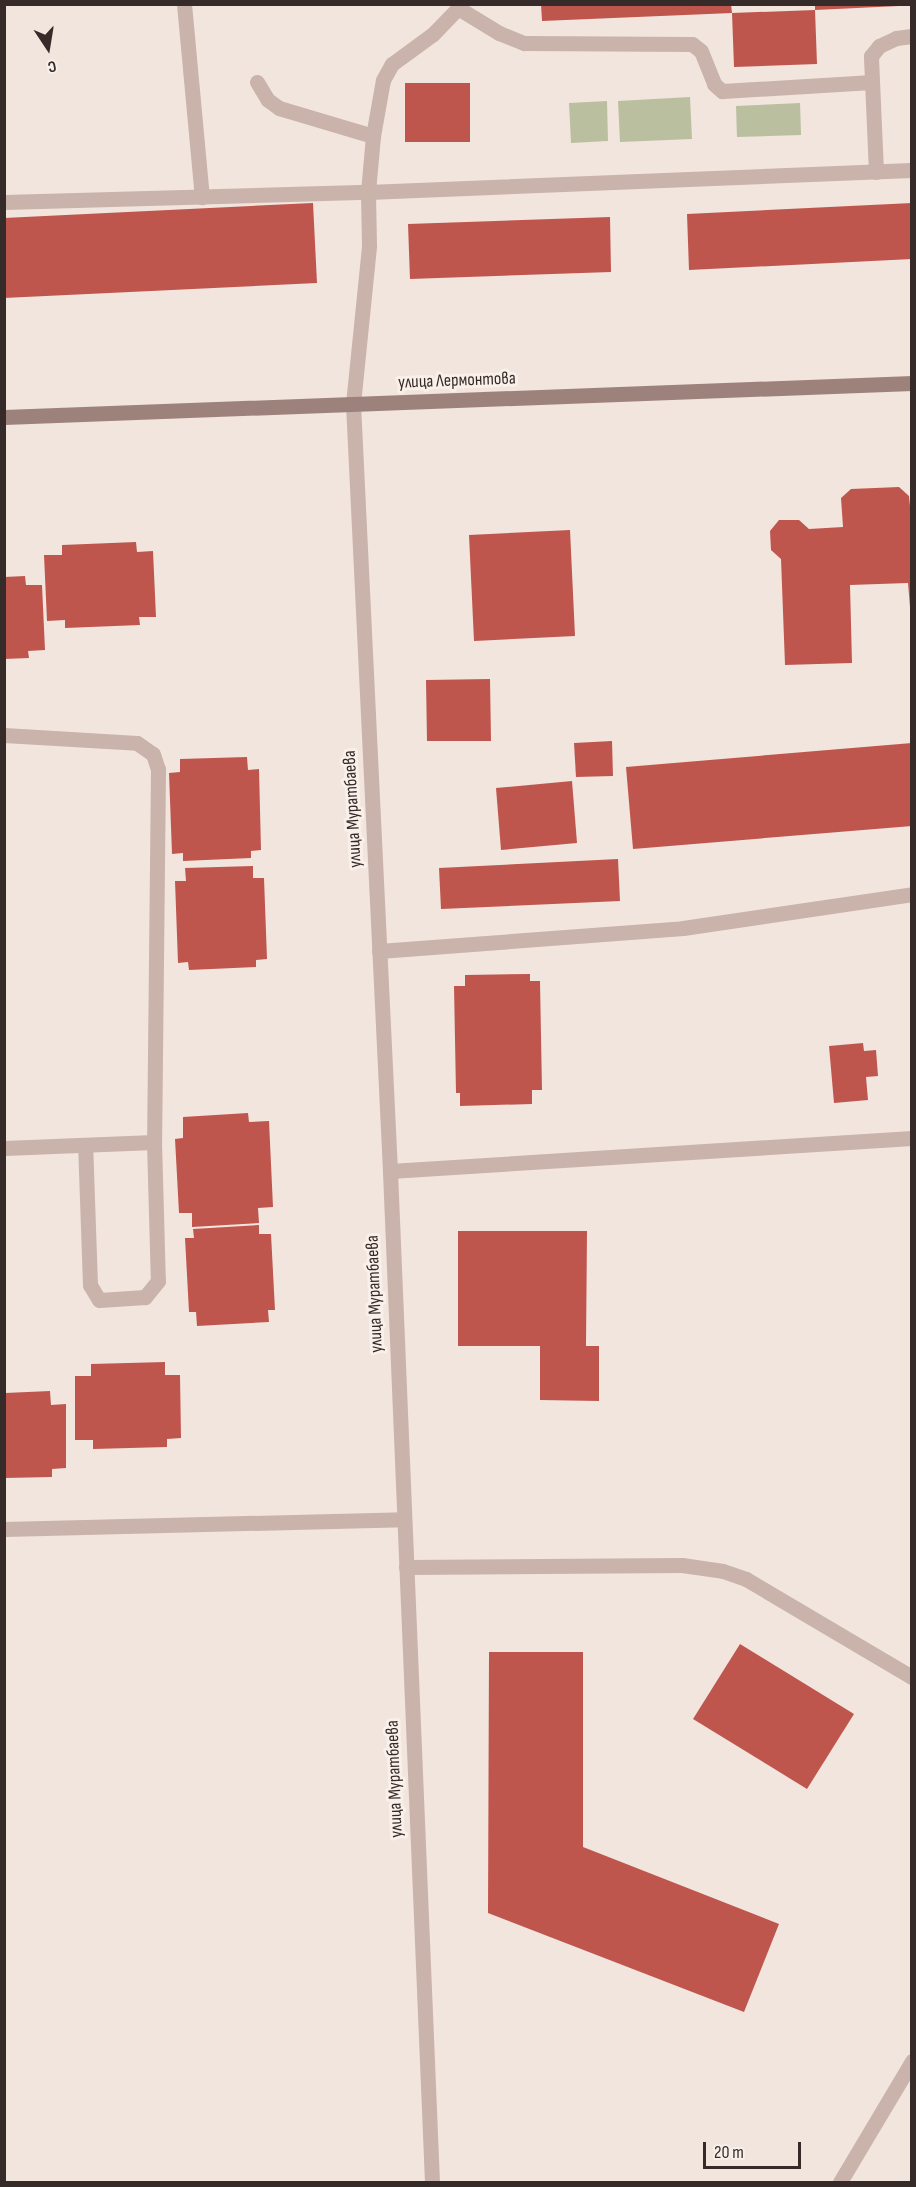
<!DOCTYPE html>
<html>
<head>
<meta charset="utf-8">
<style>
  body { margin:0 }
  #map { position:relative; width:916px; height:2187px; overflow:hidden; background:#f1e5de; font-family:"Sofia Sans Condensed",sans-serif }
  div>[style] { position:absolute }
  .green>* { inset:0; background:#bac09f }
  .building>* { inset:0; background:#bf564e }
  .minor>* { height:15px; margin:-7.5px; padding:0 7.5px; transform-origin:7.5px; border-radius:7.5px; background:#c9b3aa }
  .secondary>* { height:15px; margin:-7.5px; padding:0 7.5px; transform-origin:7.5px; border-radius:7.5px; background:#9d827c }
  span { translate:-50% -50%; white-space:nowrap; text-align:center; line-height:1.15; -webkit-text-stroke:6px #f9f0ea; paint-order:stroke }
  .street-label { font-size:18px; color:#372b29 }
  .frame { position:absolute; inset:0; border:6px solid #372b29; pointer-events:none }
  .north { position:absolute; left:18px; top:18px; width:60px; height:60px; -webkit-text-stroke:4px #f9f0ea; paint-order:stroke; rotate:168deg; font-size:16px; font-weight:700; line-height:24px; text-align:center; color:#372b29 }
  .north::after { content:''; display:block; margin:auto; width:21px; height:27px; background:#372b29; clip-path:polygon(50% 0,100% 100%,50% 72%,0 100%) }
  .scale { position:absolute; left:703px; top:2142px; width:98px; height:27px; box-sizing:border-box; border:3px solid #372b29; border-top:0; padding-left:8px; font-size:18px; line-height:21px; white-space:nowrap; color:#372b29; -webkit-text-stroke:4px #f9f0ea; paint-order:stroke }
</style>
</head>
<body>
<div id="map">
  <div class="green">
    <i style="clip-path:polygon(690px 97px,692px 139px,620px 142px,618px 101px)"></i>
    <i style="clip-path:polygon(607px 101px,608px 141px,571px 143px,569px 103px)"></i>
    <i style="clip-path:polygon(800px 103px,801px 135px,737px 137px,736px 106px)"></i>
  </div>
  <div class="building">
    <i style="clip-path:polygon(541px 4px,731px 4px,732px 13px,815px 10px,817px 64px,734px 67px,732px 13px,542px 21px)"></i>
    <i style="clip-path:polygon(815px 4px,899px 4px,899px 6px,815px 10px)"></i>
    <i style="clip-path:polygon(405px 83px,470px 83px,470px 142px,405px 142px)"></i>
    <i style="clip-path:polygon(313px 203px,317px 283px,4px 298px,4px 218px)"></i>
    <i style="clip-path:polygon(912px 203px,912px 259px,689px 270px,687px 214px)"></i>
    <i style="clip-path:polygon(610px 217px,611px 272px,410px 279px,408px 224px)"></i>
    <i style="clip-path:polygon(899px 487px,909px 496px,912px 525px,912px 631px,908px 583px,850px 585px,852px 663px,785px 665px,781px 559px,771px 550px,770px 531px,779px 520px,799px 520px,809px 529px,843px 527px,841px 498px,851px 489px)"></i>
    <i style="clip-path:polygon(570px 530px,575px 636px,474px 641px,469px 535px)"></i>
    <i style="clip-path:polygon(136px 542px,137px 552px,153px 551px,156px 617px,139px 617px,140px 625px,65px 628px,65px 620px,47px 621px,44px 555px,62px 555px,62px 545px)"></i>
    <i style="clip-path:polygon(25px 576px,26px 585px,42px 585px,45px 650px,28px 651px,29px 658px,4px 659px,4px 577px)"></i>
    <i style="clip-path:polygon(490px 679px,491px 741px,427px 741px,426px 680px)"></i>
    <i style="clip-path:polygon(612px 741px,613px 776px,576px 777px,574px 743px)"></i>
    <i style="clip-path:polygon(912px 743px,912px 826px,633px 849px,626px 767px)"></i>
    <i style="clip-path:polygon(247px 757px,248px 770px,259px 769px,261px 850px,251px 851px,251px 858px,183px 861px,183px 853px,172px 854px,169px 773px,180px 772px,180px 759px)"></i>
    <i style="clip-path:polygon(572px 781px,577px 843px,501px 850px,496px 788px)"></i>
    <i style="clip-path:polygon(618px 859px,620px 901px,441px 909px,439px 868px)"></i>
    <i style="clip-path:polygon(253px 866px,253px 878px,264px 878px,267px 959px,256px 960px,256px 967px,189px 970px,188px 962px,178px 963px,175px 881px,186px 881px,185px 868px)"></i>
    <i style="clip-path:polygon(530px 974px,530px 981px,540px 981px,542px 1090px,532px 1090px,532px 1104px,460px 1106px,460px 1093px,456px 1093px,454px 986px,465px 986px,465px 975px)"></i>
    <i style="clip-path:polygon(863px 1043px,864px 1051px,876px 1050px,878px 1076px,866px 1077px,868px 1100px,834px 1103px,829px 1046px)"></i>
    <i style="clip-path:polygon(248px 1113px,249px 1122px,269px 1121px,273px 1207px,258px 1208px,259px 1223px,192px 1227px,192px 1213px,179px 1213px,175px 1139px,183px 1138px,183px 1117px)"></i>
    <i style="clip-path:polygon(259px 1225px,259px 1234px,271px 1234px,275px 1310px,268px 1310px,269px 1322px,197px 1326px,196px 1312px,189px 1312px,185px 1238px,194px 1238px,193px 1229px)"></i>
    <i style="clip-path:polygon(458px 1231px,587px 1231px,586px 1346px,599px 1346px,599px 1401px,540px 1400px,540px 1346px,458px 1346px)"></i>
    <i style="clip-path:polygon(165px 1362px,165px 1375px,180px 1375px,181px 1438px,167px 1439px,167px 1447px,93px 1449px,93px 1440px,75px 1440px,75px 1376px,91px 1376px,91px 1364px)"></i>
    <i style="clip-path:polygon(50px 1391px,51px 1405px,66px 1404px,66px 1468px,52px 1469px,52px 1477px,5px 1478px,5px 1393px)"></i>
    <i style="clip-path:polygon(740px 1644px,854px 1714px,807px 1789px,693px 1719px)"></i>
    <i style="clip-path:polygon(489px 1652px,583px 1652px,583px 1847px,779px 1924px,744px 2012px,488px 1913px)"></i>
  </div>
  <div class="minor">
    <i style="left:184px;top:4px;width:194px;rotate:84.7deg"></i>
    <i style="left:458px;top:8px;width:48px;rotate:31.4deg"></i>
    <i style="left:499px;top:33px;width:27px;rotate:22deg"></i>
    <i style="left:524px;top:43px;width:168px;rotate:0.3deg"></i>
    <i style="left:692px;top:44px;width:11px;rotate:38deg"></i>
    <i style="left:701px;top:51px;width:35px;rotate:68deg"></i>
    <i style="left:714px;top:84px;width:11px;rotate:41deg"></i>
    <i style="left:722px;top:91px;width:150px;rotate:-3.4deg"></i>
    <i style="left:257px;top:82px;width:21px;rotate:59deg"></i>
    <i style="left:268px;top:100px;width:14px;rotate:36deg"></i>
    <i style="left:279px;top:108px;width:98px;rotate:16.6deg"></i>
    <i style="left:876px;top:172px;width:116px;rotate:-92.5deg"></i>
    <i style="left:871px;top:56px;width:13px;rotate:-51deg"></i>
    <i style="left:879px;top:46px;width:19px;rotate:-25deg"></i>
    <i style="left:896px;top:38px;width:16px;rotate:-7deg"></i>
    <i style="left:4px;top:202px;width:364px;rotate:-1.6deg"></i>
    <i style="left:368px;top:192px;width:56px;rotate:-84.9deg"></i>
    <i style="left:373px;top:136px;width:57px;rotate:-79.9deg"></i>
    <i style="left:383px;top:80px;width:18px;rotate:-61deg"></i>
    <i style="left:392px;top:64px;width:51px;rotate:-36.2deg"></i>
    <i style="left:433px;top:34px;width:36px;rotate:-46deg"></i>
    <i style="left:458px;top:8px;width:4px;rotate:-90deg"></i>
    <i style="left:4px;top:735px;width:133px;rotate:3.4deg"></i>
    <i style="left:137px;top:743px;width:19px;rotate:35deg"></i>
    <i style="left:153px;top:754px;width:16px;rotate:72deg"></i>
    <i style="left:158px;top:769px;width:373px;rotate:90.6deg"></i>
    <i style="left:154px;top:1142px;width:139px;rotate:88.4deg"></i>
    <i style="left:158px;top:1281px;width:21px;rotate:129deg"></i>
    <i style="left:145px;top:1297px;width:46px;rotate:176.3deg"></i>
    <i style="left:99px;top:1300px;width:17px;rotate:-121deg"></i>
    <i style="left:90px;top:1285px;width:140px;rotate:-92deg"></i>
    <i style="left:379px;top:951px;width:305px;rotate:-4.3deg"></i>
    <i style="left:683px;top:928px;width:232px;rotate:-8.4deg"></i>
    <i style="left:4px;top:1148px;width:150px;rotate:-2.3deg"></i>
    <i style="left:390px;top:1171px;width:523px;rotate:-3.62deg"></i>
    <i style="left:4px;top:1529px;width:400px;rotate:-1.4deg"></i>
    <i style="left:406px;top:1567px;width:276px;rotate:-0.4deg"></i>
    <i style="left:682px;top:1565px;width:41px;rotate:8.3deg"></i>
    <i style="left:723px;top:1571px;width:24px;rotate:19deg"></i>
    <i style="left:746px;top:1579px;width:193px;rotate:30.6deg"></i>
    <i style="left:432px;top:2182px;width:1012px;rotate:-92.38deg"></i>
    <i style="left:390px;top:1171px;width:768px;rotate:-92.76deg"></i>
    <i style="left:353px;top:404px;width:159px;rotate:-84.2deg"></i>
    <i style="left:369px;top:246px;width:54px;rotate:-91.1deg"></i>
    <i style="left:368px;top:192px;width:544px;rotate:-2.32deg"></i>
    <i style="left:840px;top:2182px;width:141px;rotate:-59.2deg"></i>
  </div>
  <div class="secondary">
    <i style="left:4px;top:417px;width:909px;rotate:-2.14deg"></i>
  </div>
  <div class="street-label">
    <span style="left:457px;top:381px;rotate:-2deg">улица Лермонтова</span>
    <span style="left:353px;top:809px;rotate:-93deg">улица Муратбаева</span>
    <span style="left:375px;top:1294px;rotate:-92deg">улица Муратбаева</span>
    <span style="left:395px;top:1779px;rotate:-92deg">улица Муратбаева</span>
  </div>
  <div class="frame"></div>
  <div class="north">С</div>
  <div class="scale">20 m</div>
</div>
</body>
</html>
